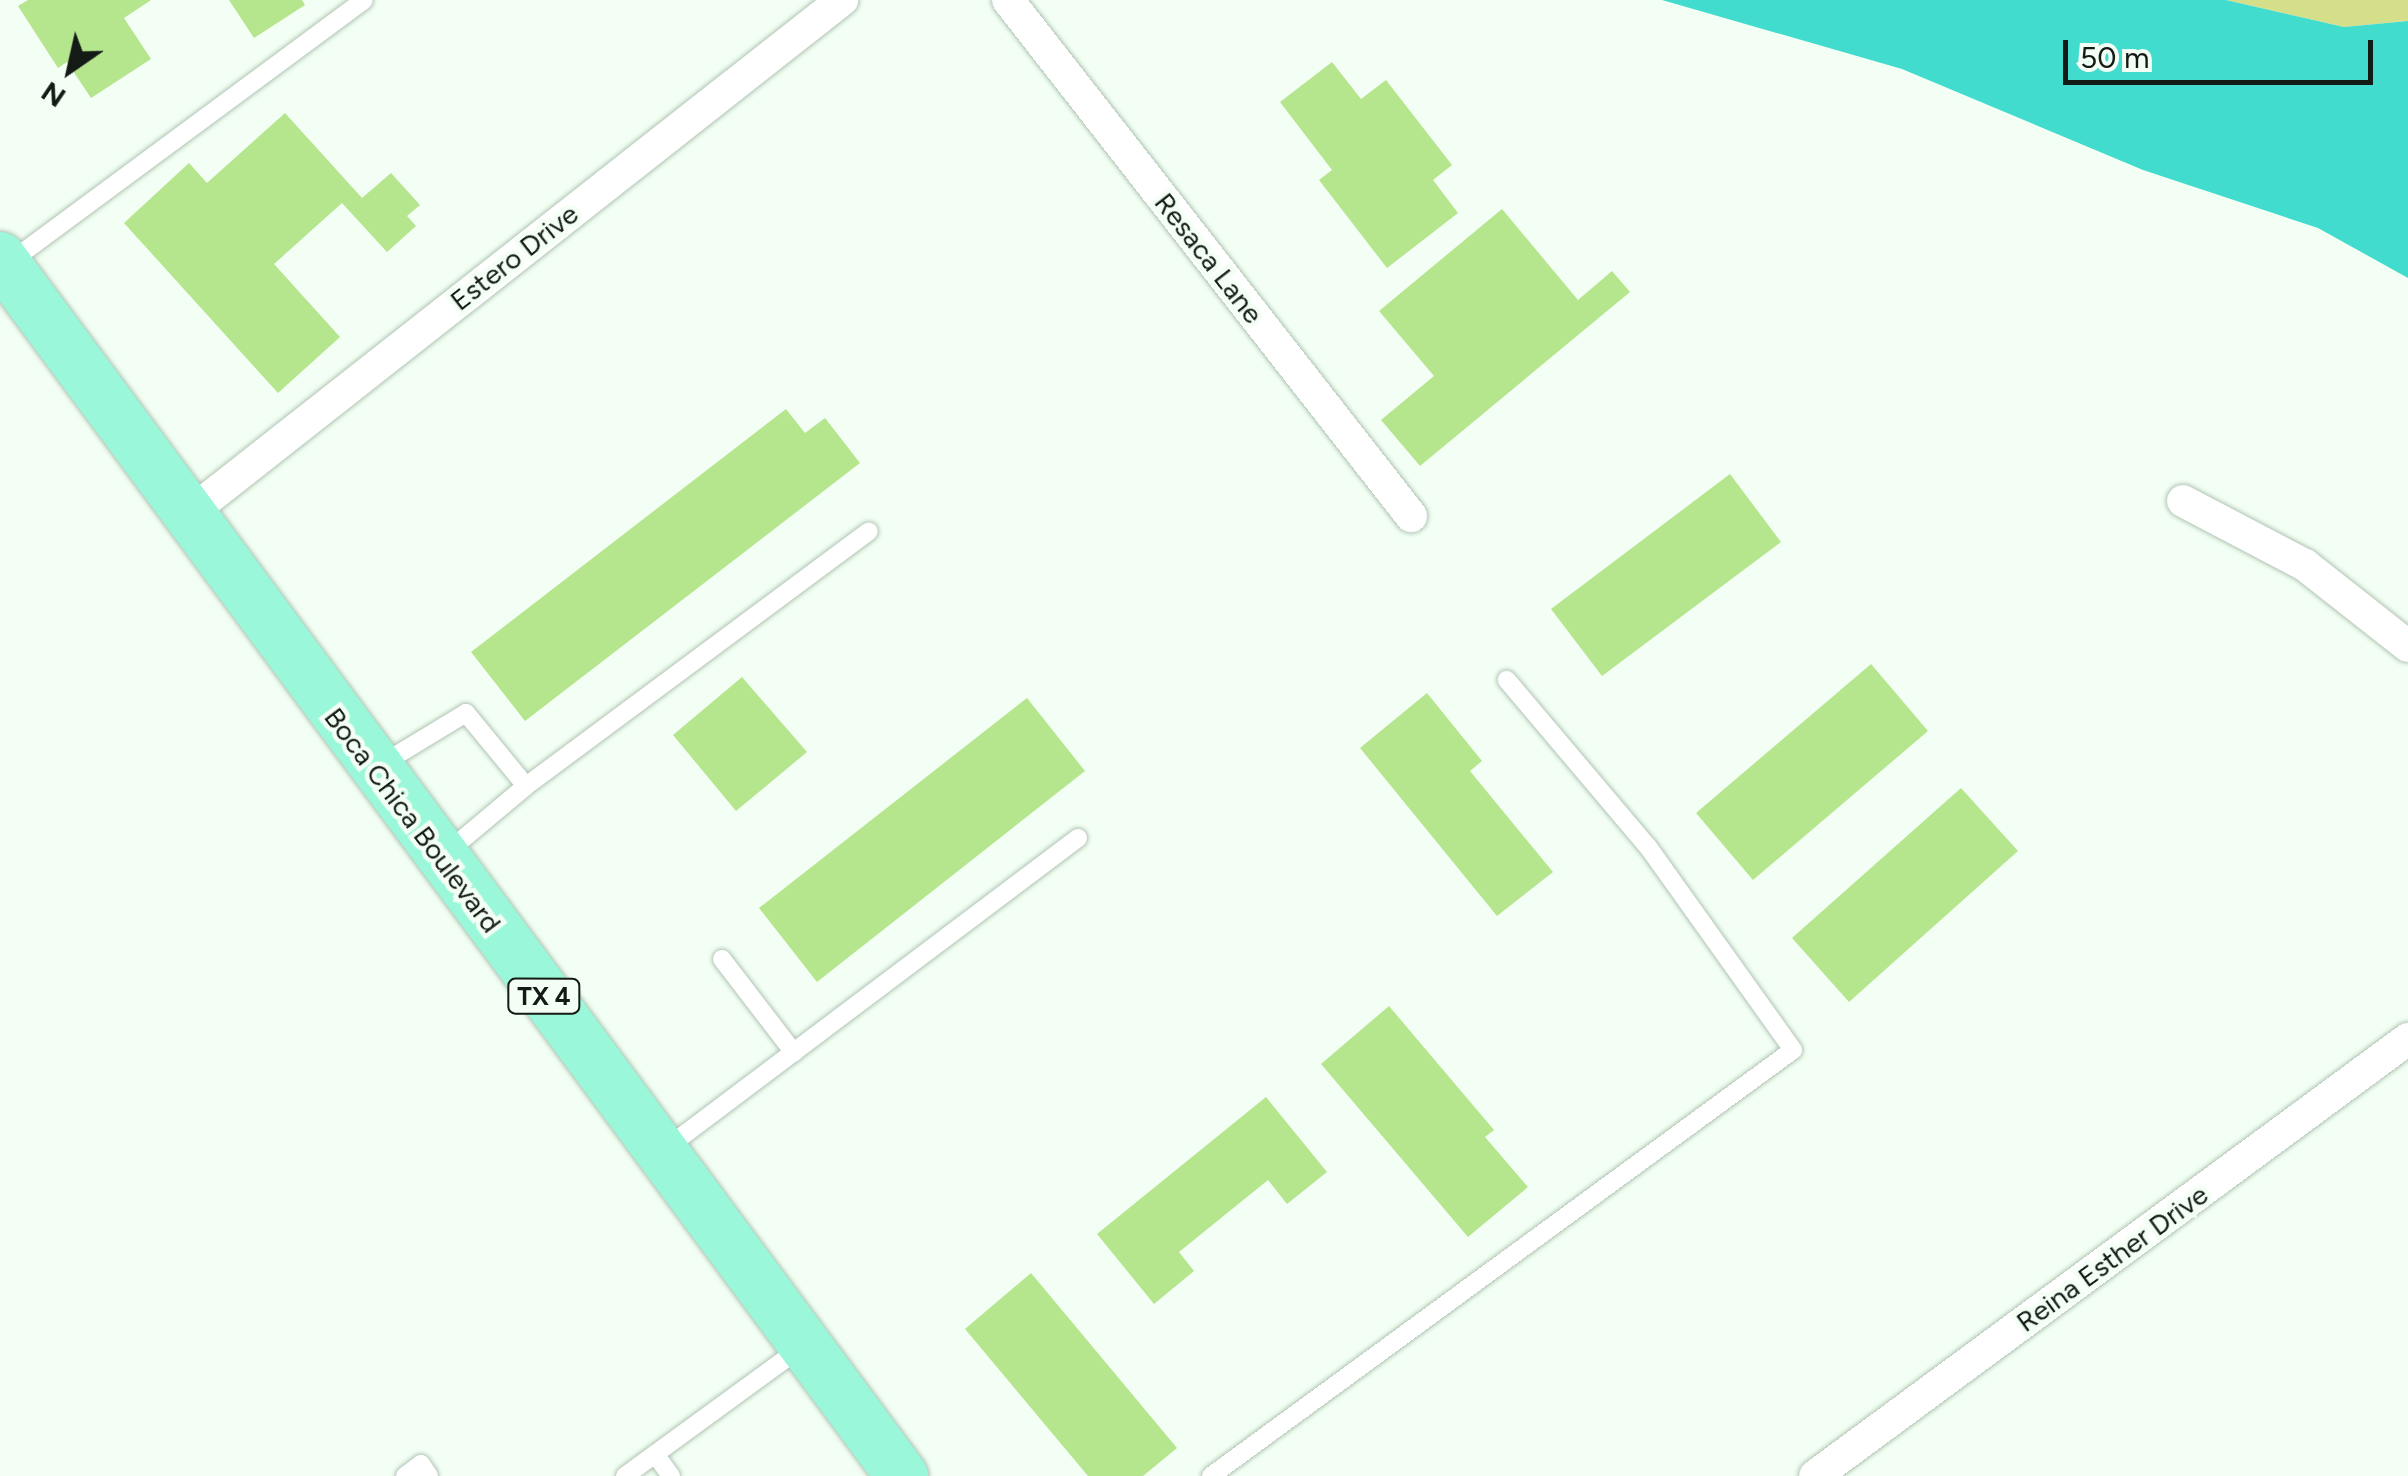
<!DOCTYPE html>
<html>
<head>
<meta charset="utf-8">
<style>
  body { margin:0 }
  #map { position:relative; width:2408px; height:1476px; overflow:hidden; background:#f3fff4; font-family:Figtree,sans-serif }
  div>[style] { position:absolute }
  .green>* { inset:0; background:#d5de88 }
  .water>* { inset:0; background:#42dcce }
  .building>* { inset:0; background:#b5e58c }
  .roads { filter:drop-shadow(0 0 2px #b0c4b4) drop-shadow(0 0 2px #b0c4b4) }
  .service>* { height:18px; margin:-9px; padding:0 9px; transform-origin:9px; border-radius:9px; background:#fff }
  .minor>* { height:32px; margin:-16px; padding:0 16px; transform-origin:16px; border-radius:16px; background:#fff }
  .primary>* { height:52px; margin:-26px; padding:0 26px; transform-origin:26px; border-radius:26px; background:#9bf7da }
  span { translate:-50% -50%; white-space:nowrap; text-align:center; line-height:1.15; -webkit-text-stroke:9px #f3fff4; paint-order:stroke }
  .shield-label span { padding:2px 8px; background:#f3fff4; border:2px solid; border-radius:8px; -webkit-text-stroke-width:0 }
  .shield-label { font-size:25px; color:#141b16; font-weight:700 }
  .street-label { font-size:28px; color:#141b16 }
  .north { position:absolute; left:20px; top:20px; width:100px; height:100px; -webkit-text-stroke:8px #f3fff4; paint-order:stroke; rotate:214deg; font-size:28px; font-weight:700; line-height:40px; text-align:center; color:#141b16 }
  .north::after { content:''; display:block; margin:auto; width:35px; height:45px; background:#141b16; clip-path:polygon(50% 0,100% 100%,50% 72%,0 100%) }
  .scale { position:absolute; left:2063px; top:40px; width:310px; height:45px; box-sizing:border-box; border:5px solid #141b16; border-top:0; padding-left:12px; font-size:30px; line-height:35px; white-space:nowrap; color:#141b16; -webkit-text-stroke:8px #f3fff4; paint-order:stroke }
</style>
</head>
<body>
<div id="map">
  <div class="green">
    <i style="clip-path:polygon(2226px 0,2408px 0,2408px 21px,2344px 27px)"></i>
  </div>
  <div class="water">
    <i style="clip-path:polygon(1662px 0,2226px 0,2344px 27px,2408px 21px,2408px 278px,2318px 228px,2143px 170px,1902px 69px)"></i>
  </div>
  <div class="building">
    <i style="clip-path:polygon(28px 0,151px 0,124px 18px,151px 59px,91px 98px,67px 62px,58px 68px,18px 6px)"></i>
    <i style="clip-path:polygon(229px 0,302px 0,305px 5px,254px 38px)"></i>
    <i style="clip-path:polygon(1332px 62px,1361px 99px,1386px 80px,1452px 165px,1433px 180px,1458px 213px,1387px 268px,1319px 180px,1332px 170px,1280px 102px)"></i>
    <i style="clip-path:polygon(285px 113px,362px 198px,391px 173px,420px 205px,407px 216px,416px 226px,387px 252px,342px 203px,274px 264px,340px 337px,278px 393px,124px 223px,189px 163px,207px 183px)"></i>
    <i style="clip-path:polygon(1502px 209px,1578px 300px,1612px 271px,1630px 292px,1420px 466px,1381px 420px,1434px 376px,1379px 311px)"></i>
    <i style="clip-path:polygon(786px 409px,805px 433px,825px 418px,860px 463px,525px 721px,471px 652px)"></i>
    <i style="clip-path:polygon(1730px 474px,1781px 542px,1602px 676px,1551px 609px)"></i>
    <i style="clip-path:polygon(1871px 664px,1928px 731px,1753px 880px,1696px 813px)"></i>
    <i style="clip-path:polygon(742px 677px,807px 752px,736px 811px,673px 735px)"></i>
    <i style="clip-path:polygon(1427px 693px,1482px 761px,1470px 771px,1553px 872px,1497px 916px,1360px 748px)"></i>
    <i style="clip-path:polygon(1027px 698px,1085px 771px,817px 982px,759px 908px)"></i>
    <i style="clip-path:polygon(1961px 788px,2018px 851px,1849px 1002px,1792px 938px)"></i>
    <i style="clip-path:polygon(1389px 1006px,1494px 1130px,1485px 1137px,1528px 1187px,1468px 1237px,1321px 1064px)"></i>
    <i style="clip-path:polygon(1266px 1097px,1327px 1172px,1287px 1204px,1268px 1180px,1179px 1252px,1194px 1271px,1154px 1304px,1097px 1234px)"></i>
    <i style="clip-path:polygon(1031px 1273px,1177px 1448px,1143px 1476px,1088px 1476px,965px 1329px)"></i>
  </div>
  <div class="roads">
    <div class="service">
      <i style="left:10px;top:262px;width:440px;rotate:-36.5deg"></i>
      <i style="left:382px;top:764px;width:98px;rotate:-31.3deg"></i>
      <i style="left:466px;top:713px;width:94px;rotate:50.6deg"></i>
      <i style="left:526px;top:786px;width:106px;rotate:140deg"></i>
      <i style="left:526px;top:786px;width:427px;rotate:-36.6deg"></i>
      <i style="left:722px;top:959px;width:118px;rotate:52.5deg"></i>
      <i style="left:665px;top:1149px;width:517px;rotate:-36.98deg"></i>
      <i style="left:655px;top:1454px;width:27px;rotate:54deg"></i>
      <i style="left:405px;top:1476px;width:20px;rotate:-37deg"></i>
      <i style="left:421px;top:1464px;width:14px;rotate:56deg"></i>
      <i style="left:625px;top:1476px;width:215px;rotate:-36.1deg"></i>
      <i style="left:1211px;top:1476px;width:721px;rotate:-36.2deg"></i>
      <i style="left:1793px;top:1050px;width:249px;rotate:-125.5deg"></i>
      <i style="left:1648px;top:847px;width:219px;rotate:-130.2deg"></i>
    </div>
    <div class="minor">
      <i style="left:1008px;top:0;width:655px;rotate:52.01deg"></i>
      <i style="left:2183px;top:501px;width:138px;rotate:27.7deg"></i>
      <i style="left:2305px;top:565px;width:131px;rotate:38.2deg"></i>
      <i style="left:186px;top:516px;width:835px;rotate:-38.19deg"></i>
      <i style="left:1815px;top:1476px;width:737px;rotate:-36.39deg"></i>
    </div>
    <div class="primary">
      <i style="left:0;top:258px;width:1516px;rotate:53.48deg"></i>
    </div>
  </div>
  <div class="shield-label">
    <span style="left:544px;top:996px">TX 4</span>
  </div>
  <div class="street-label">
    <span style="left:514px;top:257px;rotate:-38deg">Estero Drive</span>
    <span style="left:1209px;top:258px;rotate:52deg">Resaca Lane</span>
    <span style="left:413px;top:820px;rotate:53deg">Boca Chica Boulevard</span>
    <span style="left:2112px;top:1258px;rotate:-36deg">Reina Esther Drive</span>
  </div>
  <div class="north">N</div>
  <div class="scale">50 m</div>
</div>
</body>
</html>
